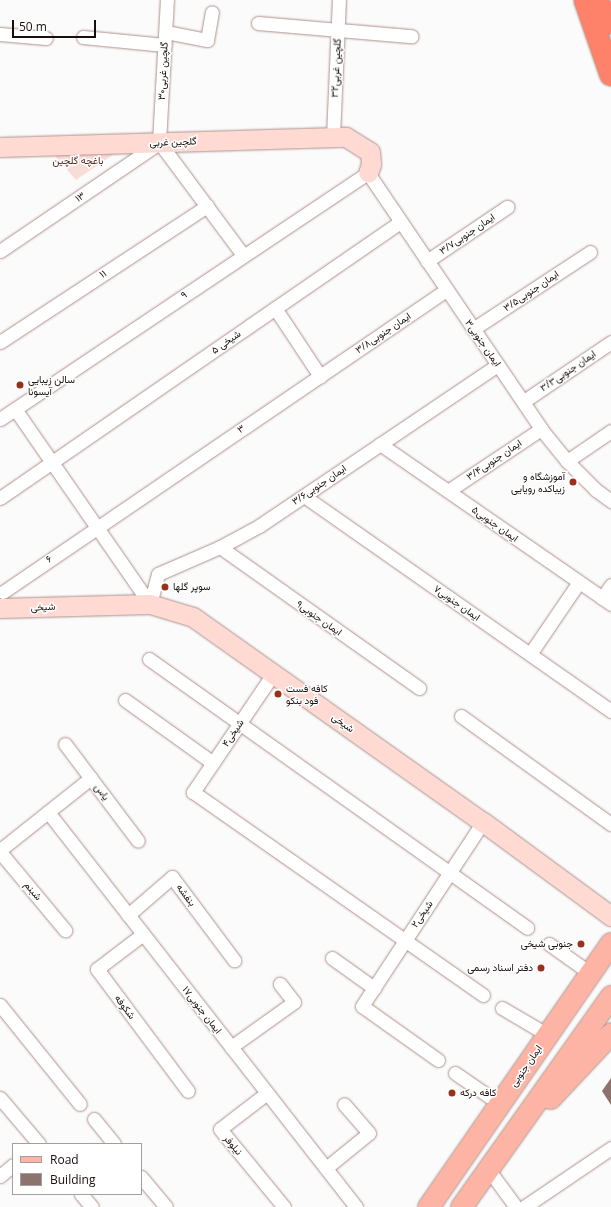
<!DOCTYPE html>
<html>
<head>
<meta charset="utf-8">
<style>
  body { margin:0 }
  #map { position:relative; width:611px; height:1207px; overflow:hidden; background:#fbfbfb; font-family:"Open Sans",Vazirmatn,sans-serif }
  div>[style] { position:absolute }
  .green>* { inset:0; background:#f9dcd6 }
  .building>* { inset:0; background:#8d736d }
  .roads { filter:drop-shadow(0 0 1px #ad918b) drop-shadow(0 0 1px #ad918b) }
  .street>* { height:13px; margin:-6.5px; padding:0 6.5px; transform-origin:6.5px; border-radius:6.5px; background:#fff }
  .secondary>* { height:19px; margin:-9.5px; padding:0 9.5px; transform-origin:9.5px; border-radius:9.5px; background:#ffdad2 }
  .primary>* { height:21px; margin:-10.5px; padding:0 10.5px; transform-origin:10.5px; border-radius:10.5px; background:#feb4a5 }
  .highway>* { height:22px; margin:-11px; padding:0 11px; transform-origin:11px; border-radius:11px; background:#fe8269 }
  .dots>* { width:11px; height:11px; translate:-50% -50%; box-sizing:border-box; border:2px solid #fff; border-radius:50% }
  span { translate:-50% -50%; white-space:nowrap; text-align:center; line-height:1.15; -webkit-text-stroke:3px #fff; paint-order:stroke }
  .street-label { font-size:10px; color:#180e0c }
  .park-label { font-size:10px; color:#55261d }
  .poi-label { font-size:10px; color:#180e0c }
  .left { translate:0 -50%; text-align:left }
  .right { translate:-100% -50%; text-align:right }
  .legend { position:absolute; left:12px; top:1143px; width:130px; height:52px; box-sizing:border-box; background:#fff; border:1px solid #a39f9e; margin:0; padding:5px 7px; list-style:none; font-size:12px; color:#180e0c }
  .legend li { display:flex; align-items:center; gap:8px; height:20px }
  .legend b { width:20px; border:1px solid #a39f9e }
  .scale { position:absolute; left:12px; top:20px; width:84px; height:18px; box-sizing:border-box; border:2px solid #180e0c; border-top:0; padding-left:5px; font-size:12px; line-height:14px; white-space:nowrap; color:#180e0c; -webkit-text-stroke:3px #fff; paint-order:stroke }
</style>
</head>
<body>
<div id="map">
  <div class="green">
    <i style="clip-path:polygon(62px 148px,117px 152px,76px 180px,55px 156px)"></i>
  </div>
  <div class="building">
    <i style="clip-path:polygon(611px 1078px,611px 1105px,602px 1091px)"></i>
  </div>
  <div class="roads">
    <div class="street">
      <i style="left:258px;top:23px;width:154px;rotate:4.9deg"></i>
      <i style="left:166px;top:32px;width:42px;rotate:11deg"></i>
      <i style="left:207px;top:40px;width:28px;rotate:-80deg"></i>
      <i style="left:0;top:34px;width:46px;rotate:5deg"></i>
      <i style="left:83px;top:37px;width:82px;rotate:5.6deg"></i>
      <i style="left:333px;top:136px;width:136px;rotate:-87.5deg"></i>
      <i style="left:159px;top:142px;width:142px;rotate:-86.8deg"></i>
      <i style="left:159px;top:142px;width:141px;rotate:53.4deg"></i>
      <i style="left:0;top:251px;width:192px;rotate:-34.2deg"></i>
      <i style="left:427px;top:261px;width:97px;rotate:-34deg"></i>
      <i style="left:275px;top:308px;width:82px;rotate:56.5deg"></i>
      <i style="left:473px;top:329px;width:140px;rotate:-33.3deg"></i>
      <i style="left:0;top:342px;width:248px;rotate:-33.3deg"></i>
      <i style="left:524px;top:401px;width:105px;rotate:-34.1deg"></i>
      <i style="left:15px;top:409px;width:237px;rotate:55.3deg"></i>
      <i style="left:0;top:419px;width:443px;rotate:-33.8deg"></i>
      <i style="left:368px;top:173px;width:309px;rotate:55.9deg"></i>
      <i style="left:541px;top:429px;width:41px;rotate:50.9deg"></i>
      <i style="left:567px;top:461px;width:41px;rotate:45deg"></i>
      <i style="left:596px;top:490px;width:19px;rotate:36deg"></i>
      <i style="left:380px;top:444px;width:281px;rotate:34.7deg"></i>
      <i style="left:567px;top:461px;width:53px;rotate:-34.3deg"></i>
      <i style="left:448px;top:491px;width:112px;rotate:-33.7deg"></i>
      <i style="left:304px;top:496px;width:375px;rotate:35deg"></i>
      <i style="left:0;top:498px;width:486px;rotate:-34.6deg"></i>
      <i style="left:220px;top:547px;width:244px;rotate:35.3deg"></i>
      <i style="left:3px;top:592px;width:536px;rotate:-34.28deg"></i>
      <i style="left:602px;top:598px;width:16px;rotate:-55deg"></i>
      <i style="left:150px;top:604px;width:31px;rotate:-75deg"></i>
      <i style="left:158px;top:574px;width:68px;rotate:-23.5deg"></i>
      <i style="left:220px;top:547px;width:44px;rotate:-28.3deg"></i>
      <i style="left:259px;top:526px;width:288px;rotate:-34deg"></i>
      <i style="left:530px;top:654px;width:87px;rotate:-55.8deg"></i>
      <i style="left:149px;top:659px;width:464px;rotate:35.4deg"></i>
      <i style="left:273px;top:674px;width:143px;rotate:124.1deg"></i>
      <i style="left:193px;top:792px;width:354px;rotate:35deg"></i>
      <i style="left:125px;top:700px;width:108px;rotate:35.6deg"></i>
      <i style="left:461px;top:716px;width:185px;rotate:35.8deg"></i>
      <i style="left:65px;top:744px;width:121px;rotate:53deg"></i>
      <i style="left:48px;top:812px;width:501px;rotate:52.05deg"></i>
      <i style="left:0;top:850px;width:116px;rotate:-38.4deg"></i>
      <i style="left:0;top:852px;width:102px;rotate:50.2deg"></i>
      <i style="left:128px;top:915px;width:58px;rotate:-40.8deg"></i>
      <i style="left:172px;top:877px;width:104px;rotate:53.2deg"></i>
      <i style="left:143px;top:934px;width:58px;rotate:142.7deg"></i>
      <i style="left:97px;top:969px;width:152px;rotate:53.3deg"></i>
      <i style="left:549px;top:944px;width:50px;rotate:35.3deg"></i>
      <i style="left:332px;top:958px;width:52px;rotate:35.5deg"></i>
      <i style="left:0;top:1005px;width:127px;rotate:51.1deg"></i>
      <i style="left:502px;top:1008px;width:53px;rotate:30.4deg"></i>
      <i style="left:231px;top:1047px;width:77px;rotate:-35.5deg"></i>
      <i style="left:294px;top:1002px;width:23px;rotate:-128deg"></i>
      <i style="left:438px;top:1060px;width:93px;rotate:-144.6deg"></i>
      <i style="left:362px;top:1006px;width:220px;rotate:-56.7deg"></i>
      <i style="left:455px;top:1073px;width:55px;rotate:34.6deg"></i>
      <i style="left:267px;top:1093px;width:59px;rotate:142.5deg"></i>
      <i style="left:220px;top:1129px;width:101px;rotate:50.6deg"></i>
      <i style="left:0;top:1098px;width:60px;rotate:49.7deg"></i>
      <i style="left:94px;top:1119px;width:32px;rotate:51deg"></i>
      <i style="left:326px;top:1168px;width:55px;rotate:-39.1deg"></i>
      <i style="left:369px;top:1133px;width:38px;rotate:-131deg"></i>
      <i style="left:488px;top:1169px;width:47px;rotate:53.6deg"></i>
      <i style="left:0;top:1176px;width:17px;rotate:-40deg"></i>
      <i style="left:141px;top:1177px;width:39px;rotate:50deg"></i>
      <i style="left:81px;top:1194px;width:17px;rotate:50deg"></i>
      <i style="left:524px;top:1207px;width:105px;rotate:-34.1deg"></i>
    </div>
    <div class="secondary">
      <i style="left:0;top:147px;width:346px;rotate:-1.7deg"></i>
      <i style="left:346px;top:137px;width:28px;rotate:32deg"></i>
      <i style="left:370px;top:152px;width:12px;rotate:85deg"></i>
      <i style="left:371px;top:164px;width:9px;rotate:108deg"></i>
      <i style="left:0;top:608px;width:150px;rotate:-1.5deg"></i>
      <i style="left:150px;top:604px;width:45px;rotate:16.8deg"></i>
      <i style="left:193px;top:617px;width:355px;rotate:35.3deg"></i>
      <i style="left:483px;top:822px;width:159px;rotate:36.3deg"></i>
    </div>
    <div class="primary">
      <i style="left:550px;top:1098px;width:89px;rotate:-46.8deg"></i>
      <i style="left:428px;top:1207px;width:321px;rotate:-55.3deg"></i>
      <i style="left:461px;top:1207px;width:259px;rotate:-54.6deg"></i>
    </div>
    <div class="highway">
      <i style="left:585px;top:0;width:79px;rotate:70.9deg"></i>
      <i style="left:596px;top:0;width:27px;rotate:56deg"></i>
    </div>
  </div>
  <div class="dots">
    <i style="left:20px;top:385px;background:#99301c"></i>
    <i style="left:573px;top:482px;background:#99301c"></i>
    <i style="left:165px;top:587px;background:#99301c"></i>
    <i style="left:278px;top:694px;background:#99301c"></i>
    <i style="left:581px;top:944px;background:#99301c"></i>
    <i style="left:541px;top:968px;background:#99301c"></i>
    <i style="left:452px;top:1093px;background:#99301c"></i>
  </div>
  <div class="street-label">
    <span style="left:336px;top:68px;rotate:-87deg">گلچین غربی۳۲</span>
    <span style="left:163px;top:71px;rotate:-87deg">گلچین غربی۳۰</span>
    <span style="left:173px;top:142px;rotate:-2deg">گلچین غربی</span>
    <span style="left:80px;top:197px;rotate:-34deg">۱۳</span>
    <span style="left:467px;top:234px;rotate:-34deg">ایمان جنوبی۳/۷</span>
    <span style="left:103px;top:274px;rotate:-33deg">۱۱</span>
    <span style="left:531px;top:291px;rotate:-34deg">ایمان جنوبی۳/۵</span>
    <span style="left:184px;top:295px;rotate:-34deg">۹</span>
    <span style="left:383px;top:333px;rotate:-34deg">ایمان جنوبی۳/۸</span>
    <span style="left:226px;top:342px;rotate:-35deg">شیخی ۵</span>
    <span style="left:483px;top:343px;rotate:55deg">ایمان جنوبی۳</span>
    <span style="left:568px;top:371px;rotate:-34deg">ایمان جنوبی۳/۳</span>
    <span style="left:241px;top:429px;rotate:-34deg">۳</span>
    <span style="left:494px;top:460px;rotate:-34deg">ایمان جنوبی۳/۴</span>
    <span style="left:319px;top:485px;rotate:-34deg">ایمان جنوبی۳/۶</span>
    <span style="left:495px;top:524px;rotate:35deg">ایمان جنوبی۵</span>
    <span style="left:49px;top:559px;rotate:-35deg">۶</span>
    <span style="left:457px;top:603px;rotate:35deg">ایمان جنوبی۷</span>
    <span style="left:43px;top:607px;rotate:-2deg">شیخی</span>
    <span style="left:319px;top:618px;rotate:35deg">ایمان جنوبی۹</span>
    <span style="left:343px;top:723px;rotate:35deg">شیخی</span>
    <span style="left:233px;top:733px;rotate:-56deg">شیخی۴</span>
    <span style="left:102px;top:792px;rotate:53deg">یاس</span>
    <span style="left:33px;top:891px;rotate:50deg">شبنم</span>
    <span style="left:186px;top:895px;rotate:53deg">بنفشه</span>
    <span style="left:422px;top:914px;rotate:-56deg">شیخی۲</span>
    <span style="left:125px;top:1007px;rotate:53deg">شکوفه</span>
    <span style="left:202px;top:1010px;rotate:52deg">ایمان جنوبی۱۷</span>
    <span style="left:526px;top:1066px;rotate:-55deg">ایمان جنوبی</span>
    <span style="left:233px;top:1145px;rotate:50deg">نیلوفر</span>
  </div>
  <div class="park-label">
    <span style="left:78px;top:161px">باغچه گلچین</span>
  </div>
  <div class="poi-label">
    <span class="left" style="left:28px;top:385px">سالن زیبایی<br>آیسونا</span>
    <span class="right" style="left:565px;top:482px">آموزشگاه و<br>زیباکده رویایی</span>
    <span class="left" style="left:173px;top:587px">سوپر گلها</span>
    <span class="left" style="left:286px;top:694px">کافه فست<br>فود بنکو</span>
    <span class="right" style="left:573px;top:944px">جنوبی شیخی</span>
    <span class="right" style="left:533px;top:968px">دفتر اسناد رسمی</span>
    <span class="left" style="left:460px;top:1093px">کافه درکه</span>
  </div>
  <ul class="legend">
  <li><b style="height:5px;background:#feb4a5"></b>Road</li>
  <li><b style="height:11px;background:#8d736d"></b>Building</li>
  </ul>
  <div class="scale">50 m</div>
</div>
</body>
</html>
